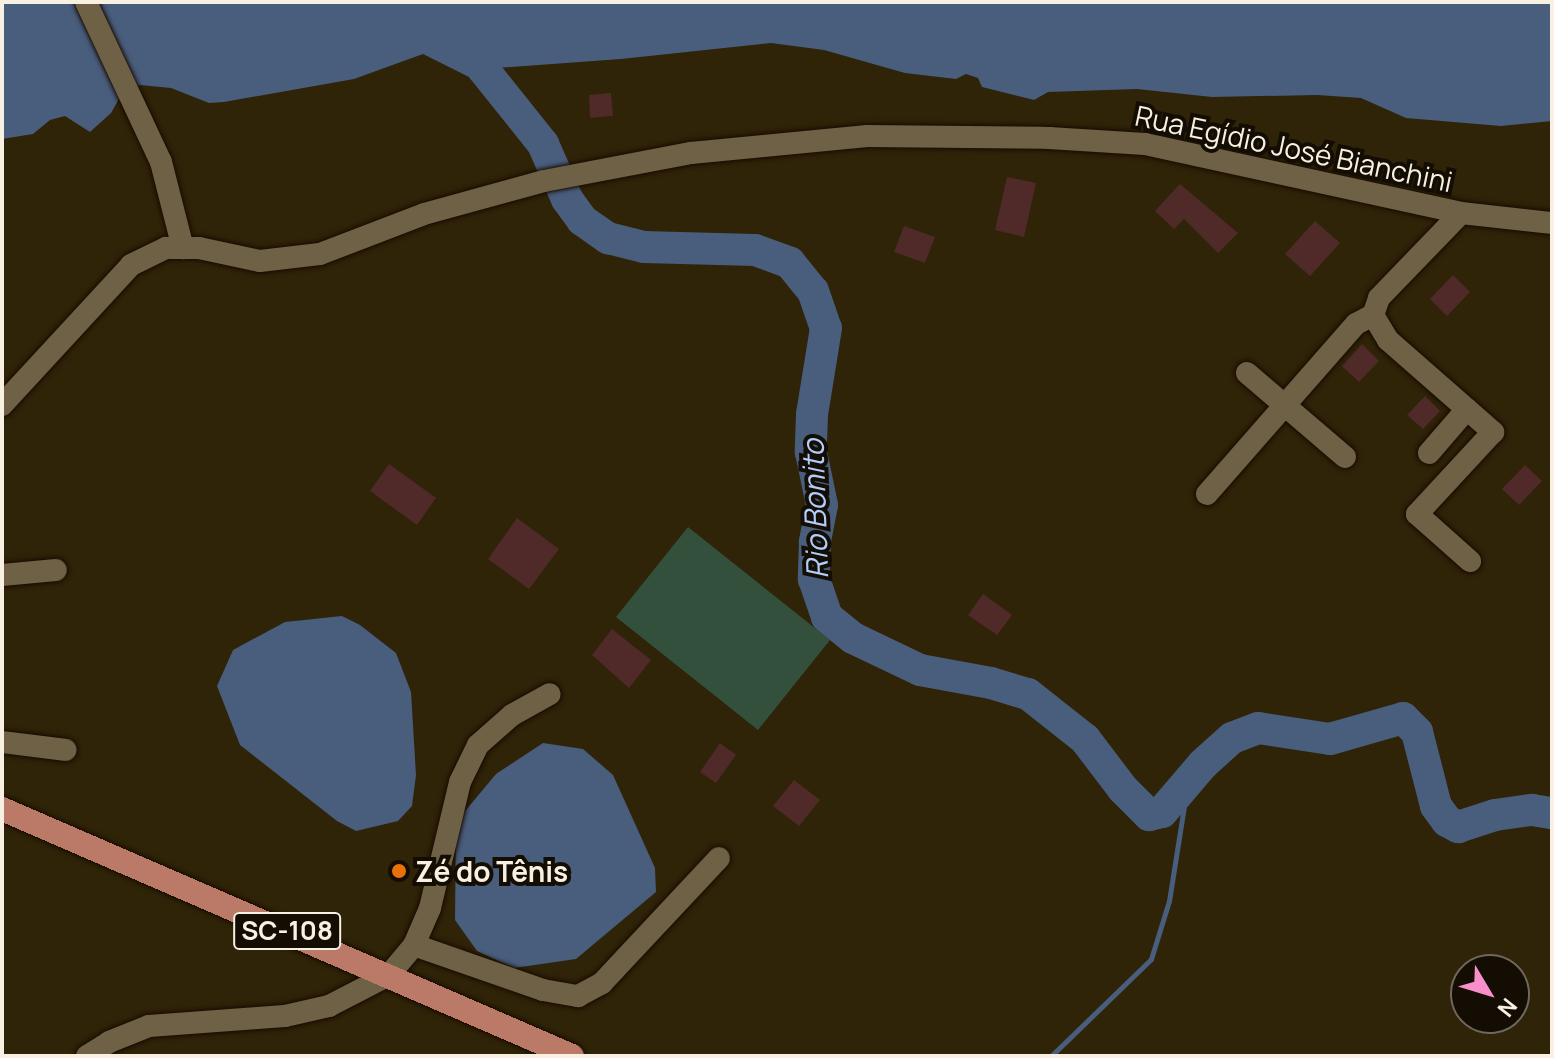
<!DOCTYPE html>
<html>
<head>
<meta charset="utf-8">
<style>
  body { margin:0 }
  #map { position:relative; width:1554px; height:1058px; overflow:hidden; background:#2f2308; font-family:Manrope,sans-serif }
  div>[style] { position:absolute }
  .green>* { inset:0; background:#33503d }
  .water>* { inset:0; background:#495d7c }
  .stream>* { height:5px; margin:-2.5px; padding:0 2.5px; transform-origin:2.5px; border-radius:2.5px; background:#495d7c }
  .river>* { height:32px; margin:-16px; padding:0 16px; transform-origin:16px; border-radius:16px; background:#495d7c }
  .building>* { inset:0; background:#502a28 }
  .roads { filter:drop-shadow(0 0 2px #170c00) drop-shadow(0 0 2px #170c00) }
  .minor>* { height:22px; margin:-11px; padding:0 11px; transform-origin:11px; border-radius:11px; background:#6f6145 }
  .major>* { height:24px; margin:-12px; padding:0 12px; transform-origin:12px; border-radius:12px; background:#bb7a67 }
  .dots>* { width:22px; height:22px; translate:-50% -50%; box-sizing:border-box; border:4px solid #130d04; border-radius:50% }
  span { translate:-50% -50%; white-space:nowrap; text-align:center; line-height:1.15; -webkit-text-stroke:8px #130d04; paint-order:stroke }
  .shield-label span { padding:2px 6px; background:#130d04; border:2px solid; border-radius:6px; -webkit-text-stroke-width:0 }
  .shield-label { font-size:26px; color:#f8f0e1; font-weight:700 }
  .street-label { font-size:28px; color:#f8f0e1 }
  .poi-label { font-size:28px; color:#f8f0e1; font-weight:700 }
  .left { translate:0 -50%; text-align:left }
  .water-label { font-size:30px; color:#b1cdf9; font-style:italic }
  .frame { position:absolute; inset:0; border:4px solid #f8f0e1; pointer-events:none }
  .north { position:absolute; left:1450px; top:954px; width:80px; height:80px; box-sizing:border-box; background:#130d04; border:2px solid #6f685c; border-radius:50%; rotate:128deg; font-size:22px; font-weight:700; line-height:32px; text-align:center; color:#f8f0e1 }
  .north::after { content:''; display:block; margin:auto; width:28px; height:36px; background:#f98fca; clip-path:polygon(50% 0,100% 100%,50% 72%,0 100%) }
</style>
</head>
<body>
<div id="map">
  <div class="green">
    <i style="clip-path:polygon(688px 527px,830px 640px,758px 730px,616px 617px)"></i>
  </div>
  <div class="water">
    <i style="clip-path:polygon(2px 2px,1552px 2px,1552px 121px,1501px 126px,1406px 118px,1361px 98px,1317px 95px,1212px 97px,1137px 89px,1048px 92px,1034px 100px,982px 87px,978px 78px,966px 74px,956px 79px,905px 73px,824px 50px,771px 43px,621px 59px,484px 69px,469px 77px,423px 54px,354px 79px,224px 102px,209px 103px,171px 88px,140px 85px,123px 92px,111px 113px,90px 132px,65px 116px,50px 120px,33px 134px,2px 139px)"></i>
    <i style="clip-path:polygon(342px 616px,360px 625px,396px 653px,411px 692px,416px 775px,412px 806px,398px 821px,356px 831px,337px 821px,240px 745px,217px 686px,233px 650px,285px 622px)"></i>
    <i style="clip-path:polygon(543px 743px,583px 749px,613px 775px,655px 868px,656px 892px,576px 959px,514px 968px,477px 951px,455px 920px,456px 822px,496px 774px)"></i>
  </div>
  <div class="stream">
    <i style="left:1051px;top:1056px;width:139px;rotate:-44.1deg"></i>
    <i style="left:1151px;top:959px;width:61px;rotate:-72.8deg"></i>
    <i style="left:1169px;top:901px;width:96px;rotate:-81deg"></i>
    <i style="left:1184px;top:806px;width:14px;rotate:-115deg"></i>
  </div>
  <div class="river">
    <i style="left:459px;top:2px;width:71px;rotate:70.3deg"></i>
    <i style="left:483px;top:69px;width:96px;rotate:51.3deg"></i>
    <i style="left:543px;top:144px;width:60px;rotate:66.4deg"></i>
    <i style="left:567px;top:199px;width:26px;rotate:54deg"></i>
    <i style="left:582px;top:220px;width:32px;rotate:35deg"></i>
    <i style="left:608px;top:238px;width:37px;rotate:14deg"></i>
    <i style="left:644px;top:247px;width:111px;rotate:1.5deg"></i>
    <i style="left:755px;top:250px;width:37px;rotate:20deg"></i>
    <i style="left:790px;top:263px;width:36px;rotate:51deg"></i>
    <i style="left:813px;top:291px;width:39px;rotate:71deg"></i>
    <i style="left:826px;top:328px;width:87px;rotate:99.2deg"></i>
    <i style="left:812px;top:414px;width:38px;rotate:92deg"></i>
    <i style="left:811px;top:452px;width:54px;rotate:78.3deg"></i>
    <i style="left:822px;top:505px;width:38px;rotate:101deg"></i>
    <i style="left:815px;top:542px;width:37px;rotate:92deg"></i>
    <i style="left:814px;top:579px;width:40px;rotate:71.1deg"></i>
    <i style="left:827px;top:617px;width:33px;rotate:39deg"></i>
    <i style="left:853px;top:638px;width:74px;rotate:25.5deg"></i>
    <i style="left:920px;top:670px;width:72px;rotate:10.4deg"></i>
    <i style="left:991px;top:683px;width:39px;rotate:17deg"></i>
    <i style="left:1028px;top:694px;width:73px;rotate:38.3deg"></i>
    <i style="left:1085px;top:739px;width:63px;rotate:52.8deg"></i>
    <i style="left:1123px;top:789px;width:37px;rotate:45deg"></i>
    <i style="left:1149px;top:815px;width:13px;rotate:-13deg"></i>
    <i style="left:1162px;top:812px;width:63px;rotate:-49.5deg"></i>
    <i style="left:1203px;top:764px;width:39px;rotate:-42deg"></i>
    <i style="left:1232px;top:738px;width:28px;rotate:-21deg"></i>
    <i style="left:1258px;top:728px;width:73px;rotate:8.7deg"></i>
    <i style="left:1330px;top:739px;width:76px;rotate:-16deg"></i>
    <i style="left:1403px;top:718px;width:20px;rotate:45deg"></i>
    <i style="left:1417px;top:732px;width:76px;rotate:75.6deg"></i>
    <i style="left:1436px;top:806px;width:19px;rotate:54deg"></i>
    <i style="left:1447px;top:821px;width:13px;rotate:29deg"></i>
    <i style="left:1458px;top:827px;width:39px;rotate:-18deg"></i>
    <i style="left:1495px;top:815px;width:37px;rotate:-8deg"></i>
    <i style="left:1532px;top:810px;width:20px;rotate:9deg"></i>
  </div>
  <div class="building">
    <i style="clip-path:polygon(611px 93px,613px 116px,590px 118px,589px 95px)"></i>
    <i style="clip-path:polygon(1007px 177px,1036px 183px,1024px 237px,995px 230px)"></i>
    <i style="clip-path:polygon(1180px 184px,1238px 233px,1218px 253px,1184px 219px,1174px 229px,1155px 211px)"></i>
    <i style="clip-path:polygon(1315px 221px,1340px 243px,1310px 276px,1285px 254px)"></i>
    <i style="clip-path:polygon(904px 226px,935px 237px,925px 263px,894px 252px)"></i>
    <i style="clip-path:polygon(1453px 275px,1470px 292px,1447px 316px,1430px 299px)"></i>
    <i style="clip-path:polygon(1362px 344px,1379px 361px,1359px 382px,1342px 366px)"></i>
    <i style="clip-path:polygon(1425px 396px,1440px 411px,1423px 429px,1407px 415px)"></i>
    <i style="clip-path:polygon(389px 464px,436px 498px,417px 525px,370px 491px)"></i>
    <i style="clip-path:polygon(1525px 465px,1542px 481px,1519px 505px,1502px 489px)"></i>
    <i style="clip-path:polygon(517px 518px,559px 549px,529px 589px,488px 559px)"></i>
    <i style="clip-path:polygon(983px 594px,1012px 615px,997px 635px,968px 615px)"></i>
    <i style="clip-path:polygon(612px 629px,651px 660px,629px 688px,592px 655px)"></i>
    <i style="clip-path:polygon(720px 743px,736px 755px,716px 783px,700px 772px)"></i>
    <i style="clip-path:polygon(794px 780px,820px 800px,799px 826px,773px 806px)"></i>
  </div>
  <div class="roads">
    <div class="minor">
      <i style="left:86px;top:2px;width:177px;rotate:64.9deg"></i>
      <i style="left:161px;top:162px;width:89px;rotate:75.7deg"></i>
      <i style="left:1461px;top:213px;width:118px;rotate:134deg"></i>
      <i style="left:1379px;top:298px;width:18px;rotate:109deg"></i>
      <i style="left:1373px;top:315px;width:29px;rotate:59deg"></i>
      <i style="left:1388px;top:340px;width:140px;rotate:41.2deg"></i>
      <i style="left:1493px;top:432px;width:112px;rotate:132.8deg"></i>
      <i style="left:1417px;top:514px;width:71px;rotate:41.6deg"></i>
      <i style="left:1247px;top:373px;width:129px;rotate:40.6deg"></i>
      <i style="left:2px;top:405px;width:190px;rotate:-47.3deg"></i>
      <i style="left:131px;top:265px;width:39px;rotate:-26deg"></i>
      <i style="left:166px;top:248px;width:33px"></i>
      <i style="left:199px;top:248px;width:62px;rotate:12deg"></i>
      <i style="left:260px;top:261px;width:60px;rotate:-6.7deg"></i>
      <i style="left:320px;top:254px;width:111px;rotate:-21deg"></i>
      <i style="left:424px;top:214px;width:124px;rotate:-15.4deg"></i>
      <i style="left:544px;top:181px;width:150px;rotate:-10.8deg"></i>
      <i style="left:691px;top:153px;width:177px;rotate:-5.5deg"></i>
      <i style="left:867px;top:136px;width:182px;rotate:0.6deg"></i>
      <i style="left:1049px;top:138px;width:96px;rotate:3.6deg"></i>
      <i style="left:1145px;top:144px;width:323px;rotate:12.3deg"></i>
      <i style="left:1461px;top:213px;width:92px;rotate:6.3deg"></i>
      <i style="left:1429px;top:453px;width:58px;rotate:-49.2deg"></i>
      <i style="left:1207px;top:494px;width:226px;rotate:-48.8deg"></i>
      <i style="left:1356px;top:324px;width:19px;rotate:-28deg"></i>
      <i style="left:2px;top:575px;width:54px;rotate:-5.3deg"></i>
      <i style="left:2px;top:742px;width:64px;rotate:7.1deg"></i>
      <i style="left:414px;top:945px;width:40px;rotate:-66.6deg"></i>
      <i style="left:430px;top:908px;width:130px;rotate:-76.6deg"></i>
      <i style="left:460px;top:782px;width:41px;rotate:-64.1deg"></i>
      <i style="left:478px;top:745px;width:45px;rotate:-41.4deg"></i>
      <i style="left:512px;top:715px;width:43px;rotate:-28.9deg"></i>
      <i style="left:87px;top:1056px;width:26px;rotate:-32deg"></i>
      <i style="left:109px;top:1042px;width:43px;rotate:-21.8deg"></i>
      <i style="left:149px;top:1026px;width:136px;rotate:-4.2deg"></i>
      <i style="left:285px;top:1016px;width:45px;rotate:-12.8deg"></i>
      <i style="left:329px;top:1006px;width:68px;rotate:-27.3deg"></i>
      <i style="left:389px;top:975px;width:39px;rotate:-50deg"></i>
      <i style="left:414px;top:945px;width:137px;rotate:19.2deg"></i>
      <i style="left:543px;top:990px;width:36px;rotate:10deg"></i>
      <i style="left:578px;top:996px;width:27px;rotate:-28deg"></i>
      <i style="left:602px;top:983px;width:171px;rotate:-46.9deg"></i>
    </div>
    <div class="major">
      <i style="left:2px;top:809px;width:621px;rotate:23.43deg"></i>
    </div>
  </div>
  <div class="dots">
    <i style="left:399px;top:871px;background:#e8710a"></i>
  </div>
  <div class="shield-label">
    <span style="left:287px;top:931px">SC-108</span>
  </div>
  <div class="street-label">
    <span style="left:1294px;top:148px;rotate:12deg">Rua Egídio José Bianchini</span>
  </div>
  <div class="poi-label">
    <span class="left" style="left:415px;top:871px">Zé do Tênis</span>
  </div>
  <div class="water-label">
    <span style="left:815px;top:509px;rotate:-92deg">Rio Bonito</span>
  </div>
  <div class="frame"></div>
  <div class="north">N</div>
</div>
</body>
</html>
